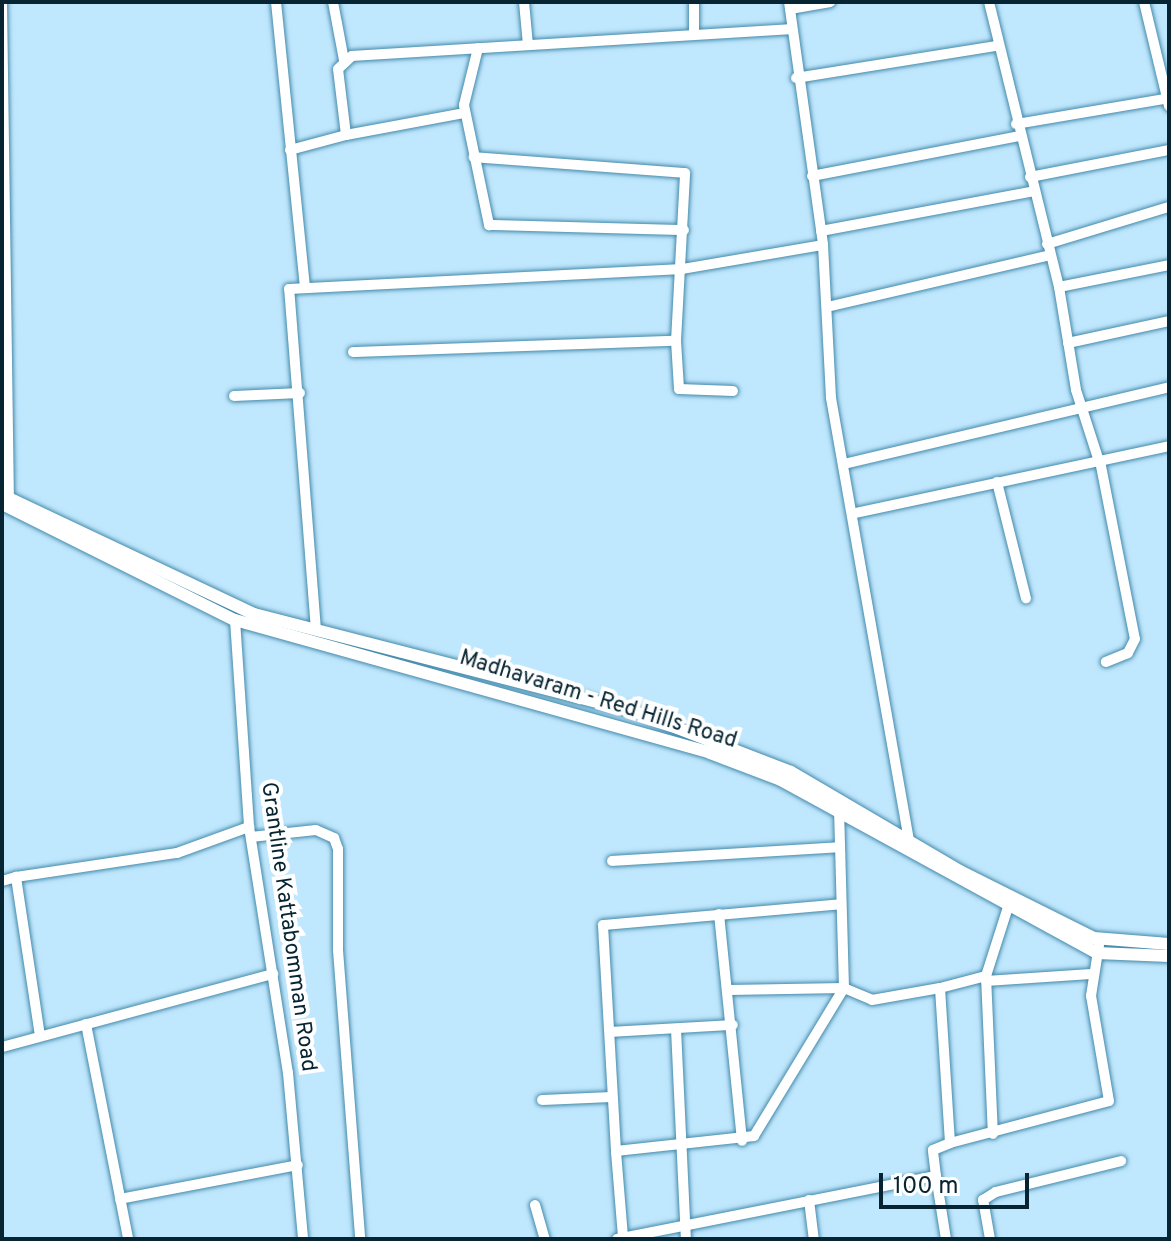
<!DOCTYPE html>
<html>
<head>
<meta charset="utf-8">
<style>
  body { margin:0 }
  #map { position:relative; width:1171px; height:1241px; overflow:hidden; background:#bfe7fd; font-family:Overpass,sans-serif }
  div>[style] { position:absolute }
  .roads { filter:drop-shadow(0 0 2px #448aab) drop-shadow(0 0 2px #448aab) }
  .minor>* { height:10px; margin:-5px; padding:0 5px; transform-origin:5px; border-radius:5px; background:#fff }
  .major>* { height:12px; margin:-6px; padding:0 6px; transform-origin:6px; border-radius:6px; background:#fff }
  span { translate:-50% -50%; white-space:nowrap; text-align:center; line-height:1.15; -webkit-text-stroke:8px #fff; paint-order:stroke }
  .street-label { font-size:22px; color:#062432 }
  .frame { position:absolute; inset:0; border:4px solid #062432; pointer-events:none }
  .scale { position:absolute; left:879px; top:1173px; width:150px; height:36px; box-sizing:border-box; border:4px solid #062432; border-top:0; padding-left:10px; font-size:24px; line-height:28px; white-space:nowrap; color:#062432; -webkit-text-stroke:6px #fff; paint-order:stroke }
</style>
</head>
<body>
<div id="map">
  <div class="roads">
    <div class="minor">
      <i style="left:276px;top:2px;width:286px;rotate:84.2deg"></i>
      <i style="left:333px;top:2px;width:59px;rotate:79.3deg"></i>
      <i style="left:524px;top:2px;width:43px;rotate:84.7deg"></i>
      <i style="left:694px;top:2px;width:33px;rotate:90deg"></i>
      <i style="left:789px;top:2px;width:245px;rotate:82deg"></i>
      <i style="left:823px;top:245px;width:153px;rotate:87deg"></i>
      <i style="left:831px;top:398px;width:454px;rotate:80deg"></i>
      <i style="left:989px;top:2px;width:293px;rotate:76.2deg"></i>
      <i style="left:1059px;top:287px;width:104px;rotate:80.6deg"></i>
      <i style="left:1076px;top:390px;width:75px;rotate:72.1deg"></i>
      <i style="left:1144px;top:2px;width:107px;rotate:76.5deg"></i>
      <i style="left:2px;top:3px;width:495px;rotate:89.2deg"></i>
      <i style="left:790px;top:9px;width:41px;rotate:-9.9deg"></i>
      <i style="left:478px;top:48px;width:59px;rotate:103.8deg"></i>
      <i style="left:464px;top:105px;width:123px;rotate:78.2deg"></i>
      <i style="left:489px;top:225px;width:195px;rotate:1.5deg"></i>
      <i style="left:796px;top:78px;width:203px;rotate:-9.1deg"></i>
      <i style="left:1016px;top:124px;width:155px;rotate:-9.6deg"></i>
      <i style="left:346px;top:135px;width:121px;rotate:-10.5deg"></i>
      <i style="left:290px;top:150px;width:58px;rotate:-15deg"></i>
      <i style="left:346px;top:135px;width:66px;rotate:-96.9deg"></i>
      <i style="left:338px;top:69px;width:19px;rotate:-43deg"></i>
      <i style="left:352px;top:56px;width:437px;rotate:-3.5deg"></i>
      <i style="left:812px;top:176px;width:212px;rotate:-10.9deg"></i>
      <i style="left:1030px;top:177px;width:142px;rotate:-11deg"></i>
      <i style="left:821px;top:231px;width:217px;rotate:-10.6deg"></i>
      <i style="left:1047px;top:244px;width:127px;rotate:-16.9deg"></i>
      <i style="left:1059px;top:287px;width:112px;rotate:-11.3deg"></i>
      <i style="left:827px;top:307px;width:229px;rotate:-13.1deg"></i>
      <i style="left:676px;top:341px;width:48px;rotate:86.4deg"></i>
      <i style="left:679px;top:389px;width:54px;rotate:2.1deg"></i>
      <i style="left:1068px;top:343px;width:103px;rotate:-12.3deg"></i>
      <i style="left:353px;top:352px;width:323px;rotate:-2deg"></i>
      <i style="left:676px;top:341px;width:168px;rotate:-86.9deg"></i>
      <i style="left:685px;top:173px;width:212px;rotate:-175.7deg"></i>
      <i style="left:234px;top:396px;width:66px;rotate:-2.6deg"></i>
      <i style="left:1100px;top:461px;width:181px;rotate:78.9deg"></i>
      <i style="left:1135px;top:639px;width:16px;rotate:117deg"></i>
      <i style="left:1128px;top:653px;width:24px;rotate:158deg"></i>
      <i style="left:844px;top:464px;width:334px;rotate:-13.3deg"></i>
      <i style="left:997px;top:482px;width:120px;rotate:76deg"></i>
      <i style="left:855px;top:513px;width:321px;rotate:-12deg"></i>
      <i style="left:235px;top:620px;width:207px;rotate:86.1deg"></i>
      <i style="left:249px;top:827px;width:249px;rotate:81deg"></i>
      <i style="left:288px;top:1073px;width:167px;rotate:84.8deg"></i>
      <i style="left:316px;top:630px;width:342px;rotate:-94.5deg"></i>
      <i style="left:289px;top:289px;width:394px;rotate:-2.9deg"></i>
      <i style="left:682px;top:269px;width:143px;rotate:-9.7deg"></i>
      <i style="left:251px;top:837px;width:65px;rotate:-6.1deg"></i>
      <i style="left:316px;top:830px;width:20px;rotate:24deg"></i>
      <i style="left:334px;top:838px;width:12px;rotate:70deg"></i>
      <i style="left:338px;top:849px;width:101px;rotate:90deg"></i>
      <i style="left:338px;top:950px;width:290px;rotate:85.6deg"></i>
      <i style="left:612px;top:861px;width:226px;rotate:-3.5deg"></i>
      <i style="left:2px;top:881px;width:15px;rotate:-16deg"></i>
      <i style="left:719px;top:914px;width:228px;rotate:84.2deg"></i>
      <i style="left:986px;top:976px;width:158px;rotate:87.5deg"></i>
      <i style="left:986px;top:981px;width:105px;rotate:-3.8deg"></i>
      <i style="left:729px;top:990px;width:115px;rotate:-1deg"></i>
      <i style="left:844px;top:988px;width:30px;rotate:23deg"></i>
      <i style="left:872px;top:1000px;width:69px;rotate:-10deg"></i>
      <i style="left:86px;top:1024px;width:219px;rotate:78.9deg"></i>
      <i style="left:676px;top:1029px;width:210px;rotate:87.3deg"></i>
      <i style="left:610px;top:1032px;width:123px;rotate:-3.3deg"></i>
      <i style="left:40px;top:1036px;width:161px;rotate:-98.6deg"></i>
      <i style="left:16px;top:877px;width:163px;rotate:-8.5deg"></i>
      <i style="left:177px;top:853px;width:77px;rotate:-19.9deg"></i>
      <i style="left:2px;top:1047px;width:281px;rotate:-15.1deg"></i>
      <i style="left:542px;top:1100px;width:70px;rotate:-2.5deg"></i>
      <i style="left:950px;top:1143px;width:164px;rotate:-14.8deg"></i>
      <i style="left:1109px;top:1101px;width:107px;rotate:-99.7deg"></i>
      <i style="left:1091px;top:996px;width:52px;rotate:-81.1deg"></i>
      <i style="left:616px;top:1151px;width:226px;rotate:-93.3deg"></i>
      <i style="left:603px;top:925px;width:239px;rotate:-5deg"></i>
      <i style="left:936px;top:1176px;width:64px;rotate:81deg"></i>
      <i style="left:120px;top:1199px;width:181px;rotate:-10.8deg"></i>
      <i style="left:809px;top:1200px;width:39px;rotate:83deg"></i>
      <i style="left:535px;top:1205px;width:35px;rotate:74deg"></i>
      <i style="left:623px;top:1237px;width:86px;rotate:-94.7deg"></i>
      <i style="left:616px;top:1151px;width:139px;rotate:-6.2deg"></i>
      <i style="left:754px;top:1136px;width:173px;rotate:-58.7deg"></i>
      <i style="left:844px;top:988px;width:177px;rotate:-91.6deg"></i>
      <i style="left:617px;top:1239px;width:325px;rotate:-11.2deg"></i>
      <i style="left:936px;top:1176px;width:26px;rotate:-97deg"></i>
      <i style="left:933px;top:1150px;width:18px;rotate:-22deg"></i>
      <i style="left:950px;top:1143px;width:155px;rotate:-93.7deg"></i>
      <i style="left:940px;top:988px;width:48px;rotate:-14.6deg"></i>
      <i style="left:986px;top:976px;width:79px;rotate:-72.3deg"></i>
      <i style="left:990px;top:1239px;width:40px;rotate:-100deg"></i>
      <i style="left:983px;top:1200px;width:15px;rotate:-32deg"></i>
      <i style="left:996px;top:1192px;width:129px;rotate:-13.9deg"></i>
    </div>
    <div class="major">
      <i style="left:2px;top:495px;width:279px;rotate:25.3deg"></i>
      <i style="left:254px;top:614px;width:391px;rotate:14.4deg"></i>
      <i style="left:633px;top:711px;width:169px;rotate:21.1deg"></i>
      <i style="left:791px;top:772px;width:196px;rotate:30.4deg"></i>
      <i style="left:960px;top:871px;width:150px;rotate:26.6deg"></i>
      <i style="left:1094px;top:938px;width:75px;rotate:4.6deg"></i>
      <i style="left:2px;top:504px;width:260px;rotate:26.5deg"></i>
      <i style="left:235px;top:620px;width:493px;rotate:15.6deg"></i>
      <i style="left:710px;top:753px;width:76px;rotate:20.8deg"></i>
      <i style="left:781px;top:780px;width:360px;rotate:28.7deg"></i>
      <i style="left:1097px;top:953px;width:72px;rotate:2.4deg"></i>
    </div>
  </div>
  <div class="street-label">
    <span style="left:598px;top:700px;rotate:17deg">Madhavaram - Red Hills Road</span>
    <span style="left:288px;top:927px;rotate:82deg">Grantline Kattabomman Road</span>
  </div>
  <div class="frame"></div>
  <div class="scale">100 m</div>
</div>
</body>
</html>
